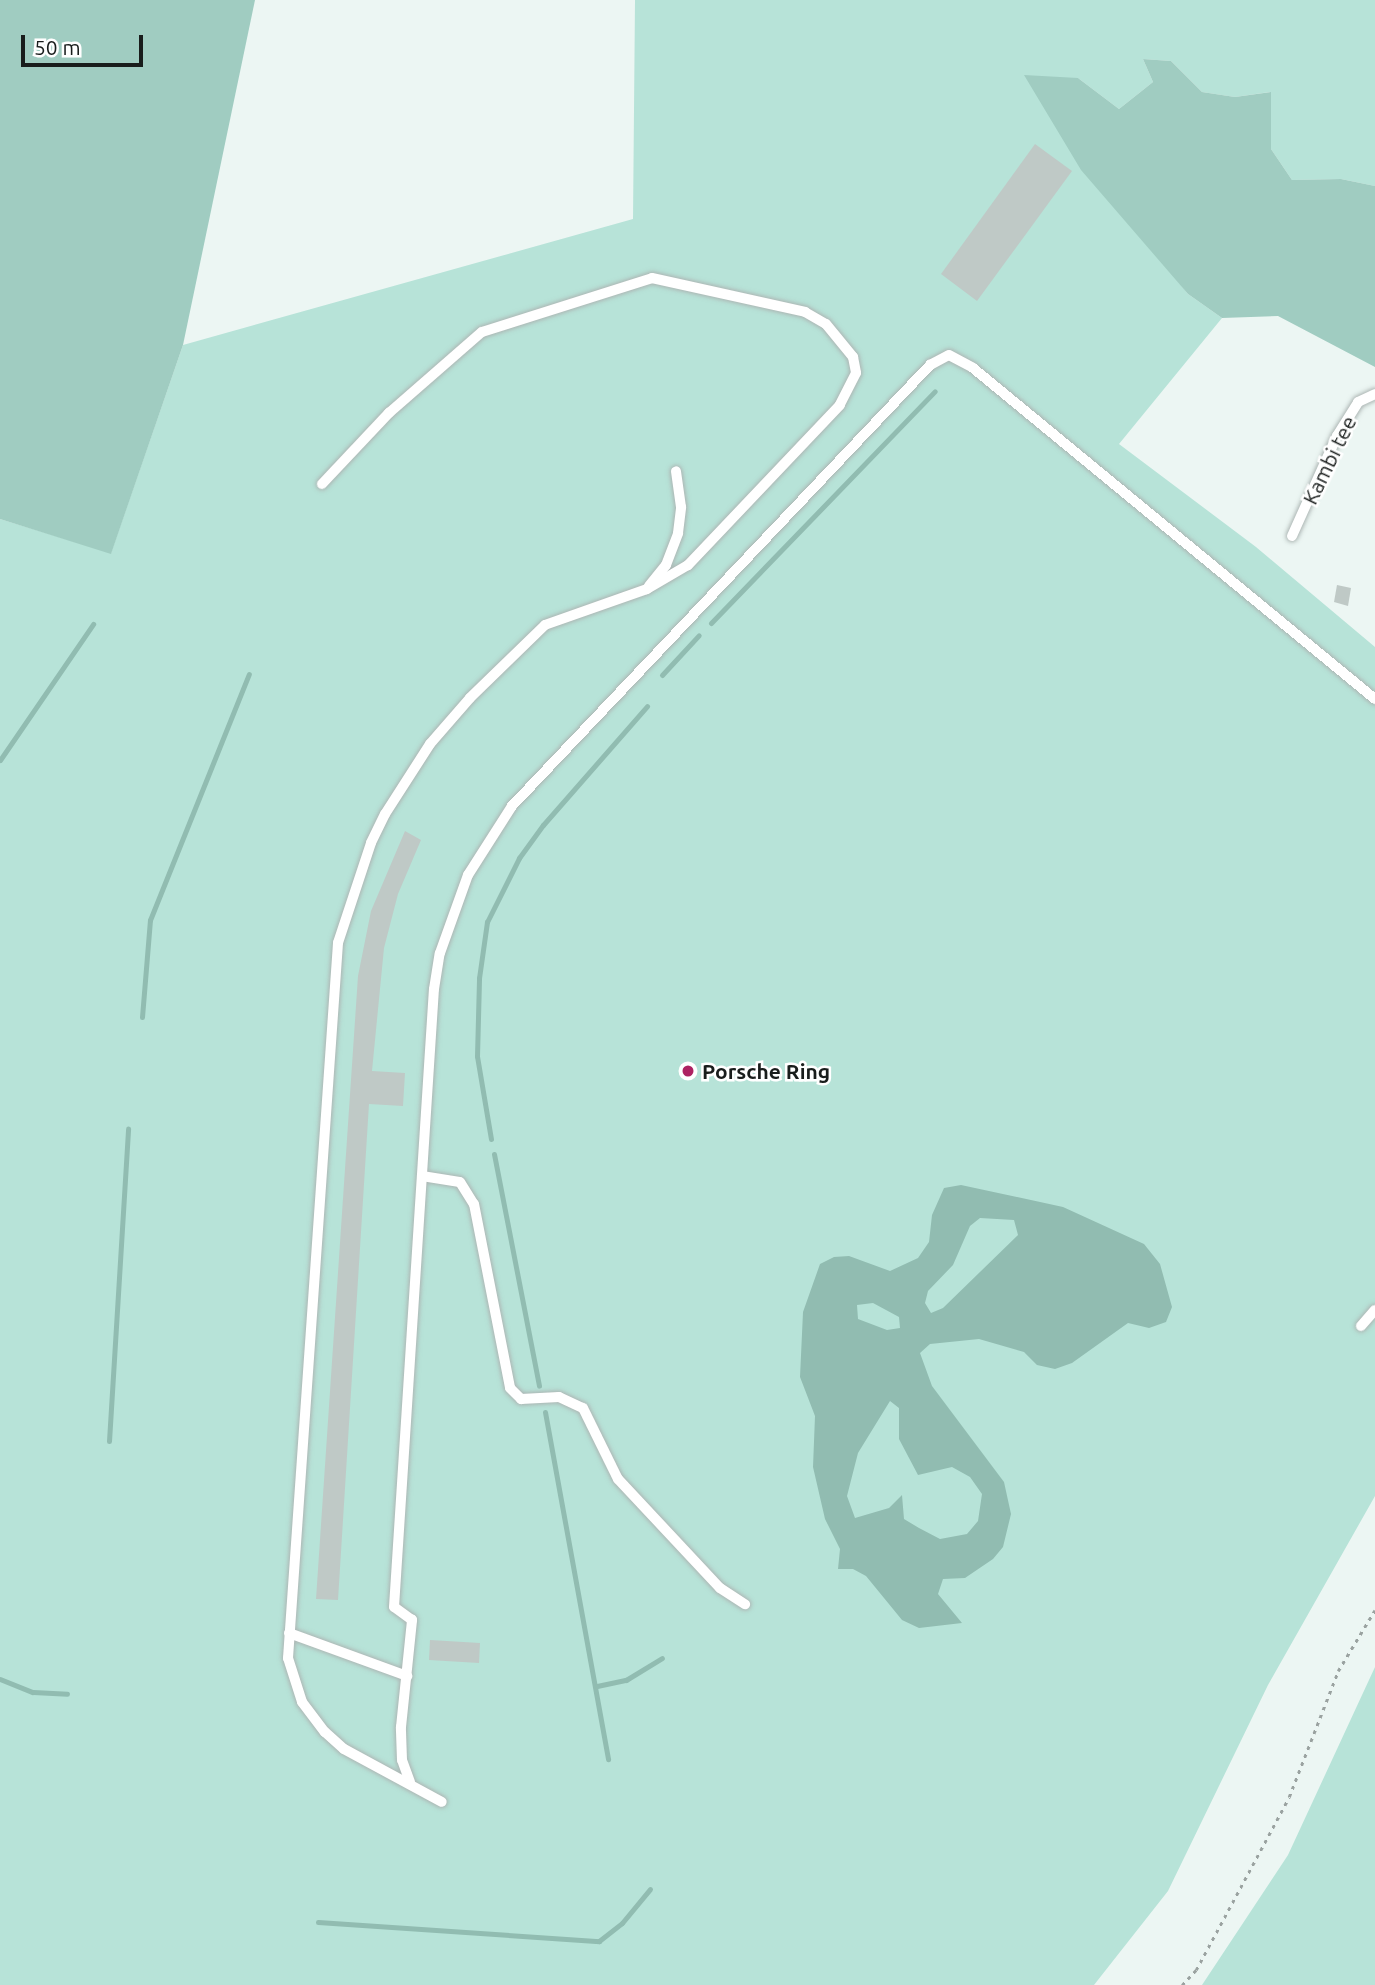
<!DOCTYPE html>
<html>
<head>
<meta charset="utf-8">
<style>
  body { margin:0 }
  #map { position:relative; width:1375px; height:1985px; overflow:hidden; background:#ecf6f3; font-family:Ubuntu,sans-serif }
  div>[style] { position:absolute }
  .green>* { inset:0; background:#b7e3d8 }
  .forest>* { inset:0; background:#a0ccc1 }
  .water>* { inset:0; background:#91bcb1 }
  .stream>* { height:5px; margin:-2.5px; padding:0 2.5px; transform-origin:2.5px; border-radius:2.5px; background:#91bcb1 }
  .building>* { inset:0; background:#bfc9c6 }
  .path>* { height:2.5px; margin-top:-1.25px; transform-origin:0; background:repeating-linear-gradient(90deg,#9aa2a0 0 3.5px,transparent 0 8.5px) }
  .roads { filter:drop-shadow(0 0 2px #adb6b4) drop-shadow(0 0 2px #adb6b4) }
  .service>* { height:10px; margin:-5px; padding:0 5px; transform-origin:5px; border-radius:5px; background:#fff }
  .dots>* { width:19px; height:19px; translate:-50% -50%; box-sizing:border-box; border:4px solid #fff; border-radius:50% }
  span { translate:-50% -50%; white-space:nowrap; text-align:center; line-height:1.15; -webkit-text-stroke:5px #fff; paint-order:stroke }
  .street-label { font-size:21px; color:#191d1c }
  .poi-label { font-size:21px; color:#191d1c; font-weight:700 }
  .left { translate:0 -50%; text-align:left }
  .scale { position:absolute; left:21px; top:35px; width:122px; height:32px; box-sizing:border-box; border:4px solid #191d1c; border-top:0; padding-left:9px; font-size:21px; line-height:24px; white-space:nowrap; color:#191d1c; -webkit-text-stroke:5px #fff; paint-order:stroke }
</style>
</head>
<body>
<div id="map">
  <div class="green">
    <i style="clip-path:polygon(635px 0,1375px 0,1375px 186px,1341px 179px,1292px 180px,1271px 149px,1270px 92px,1235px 97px,1202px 92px,1171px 61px,1143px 59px,1153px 82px,1119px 109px,1078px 78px,1153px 250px,1188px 294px,1222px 318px,1119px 444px,1256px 547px,1375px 647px,1375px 1496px,1268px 1685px,1168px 1891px,1094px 1985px,0 1985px,0 519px,111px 553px,183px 345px,633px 219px)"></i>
    <i style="clip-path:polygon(1375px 1667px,1375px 1985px,1202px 1985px,1288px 1855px)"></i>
  </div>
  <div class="forest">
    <i style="clip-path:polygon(0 0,255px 0,183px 345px,111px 554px,0 519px)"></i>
    <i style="clip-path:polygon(1143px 59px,1171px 61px,1202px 92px,1235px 97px,1271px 92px,1271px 149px,1292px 180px,1341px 179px,1375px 186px,1375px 367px,1278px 316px,1222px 318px,1188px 294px,1081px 170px,1024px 75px,1078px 78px,1119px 109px,1153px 82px)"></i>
  </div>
  <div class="water">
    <i style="clip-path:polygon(evenodd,961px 1185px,1063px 1207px,1144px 1244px,1160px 1264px,1172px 1307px,1166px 1322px,1149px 1328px,1128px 1323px,1072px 1363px,1055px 1369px,1037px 1365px,1024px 1352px,979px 1339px,930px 1344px,920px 1353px,932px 1386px,1004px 1482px,1011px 1514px,1003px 1547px,993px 1559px,965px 1578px,943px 1579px,938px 1594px,962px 1623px,919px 1628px,902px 1620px,866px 1576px,853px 1569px,838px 1569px,840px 1549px,825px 1519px,813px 1467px,815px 1416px,800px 1377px,803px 1312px,820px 1264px,834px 1257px,849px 1256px,890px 1271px,918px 1258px,929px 1242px,932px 1215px,944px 1188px,961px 1185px,980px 1218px,1014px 1220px,1018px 1235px,943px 1308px,931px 1313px,925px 1303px,928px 1291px,953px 1265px,970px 1226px,980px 1218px,961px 1185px,873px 1303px,899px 1317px,900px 1328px,887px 1330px,858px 1319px,857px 1305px,873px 1303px,961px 1185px,890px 1401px,899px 1408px,899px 1439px,918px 1475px,952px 1467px,970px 1477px,982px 1494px,978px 1521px,967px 1534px,940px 1539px,919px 1528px,904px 1519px,902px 1495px,889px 1508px,855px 1518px,847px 1496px,858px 1453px,890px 1401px)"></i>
  </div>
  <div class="stream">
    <i style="left:711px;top:623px;width:322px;rotate:-46deg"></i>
    <i style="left:662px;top:675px;width:54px;rotate:-47.2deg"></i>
    <i style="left:0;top:760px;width:165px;rotate:-55.6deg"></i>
    <i style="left:142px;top:1017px;width:97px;rotate:-85.3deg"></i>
    <i style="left:150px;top:920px;width:265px;rotate:-68.1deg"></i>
    <i style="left:491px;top:1139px;width:84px;rotate:-99.6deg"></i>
    <i style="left:477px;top:1056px;width:78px;rotate:-88.5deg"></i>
    <i style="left:479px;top:978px;width:57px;rotate:-81.9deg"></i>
    <i style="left:487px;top:922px;width:72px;rotate:-63.4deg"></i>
    <i style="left:519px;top:858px;width:41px;rotate:-54deg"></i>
    <i style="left:543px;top:825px;width:158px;rotate:-48.8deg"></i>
    <i style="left:494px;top:1154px;width:236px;rotate:79deg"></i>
    <i style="left:545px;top:1412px;width:353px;rotate:79.7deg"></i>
    <i style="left:109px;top:1441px;width:313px;rotate:-86.5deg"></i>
    <i style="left:0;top:1679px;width:35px;rotate:22deg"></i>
    <i style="left:33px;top:1692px;width:34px;rotate:3deg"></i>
    <i style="left:597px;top:1686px;width:30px;rotate:-12deg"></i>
    <i style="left:626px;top:1680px;width:42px;rotate:-31.4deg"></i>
    <i style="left:318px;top:1922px;width:282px;rotate:3.9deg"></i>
    <i style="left:599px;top:1941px;width:29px;rotate:-38deg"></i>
    <i style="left:622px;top:1923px;width:44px;rotate:-50.5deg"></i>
  </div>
  <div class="building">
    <i style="clip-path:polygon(1035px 144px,1072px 171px,977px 301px,941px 274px)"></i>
    <i style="clip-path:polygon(1337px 585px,1351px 588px,1348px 606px,1334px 602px)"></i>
    <i style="clip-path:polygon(405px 831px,421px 840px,398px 894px,384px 948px,372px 1071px,405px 1073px,403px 1106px,369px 1104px,338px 1600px,316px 1599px,358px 976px,371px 911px)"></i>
    <i style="clip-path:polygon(430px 1640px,480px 1643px,479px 1663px,429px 1660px)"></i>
  </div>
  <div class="path">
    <i style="left:1182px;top:1985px;width:21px;rotate:-47deg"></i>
    <i style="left:1196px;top:1970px;width:196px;rotate:-61.7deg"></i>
    <i style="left:1289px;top:1797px;width:135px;rotate:-68.7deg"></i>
    <i style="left:1338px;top:1671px;width:71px;rotate:-58.8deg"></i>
  </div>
  <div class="roads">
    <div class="service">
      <i style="left:322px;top:484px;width:98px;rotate:-46.7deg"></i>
      <i style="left:389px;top:413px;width:123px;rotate:-41.1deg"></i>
      <i style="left:482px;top:332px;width:178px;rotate:-17.6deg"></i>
      <i style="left:652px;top:278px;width:157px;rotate:12.5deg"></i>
      <i style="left:805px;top:312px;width:24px;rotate:30deg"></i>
      <i style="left:826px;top:324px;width:43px;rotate:50.7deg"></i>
      <i style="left:853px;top:357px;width:16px;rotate:79deg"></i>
      <i style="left:856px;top:373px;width:36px;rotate:117deg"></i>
      <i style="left:840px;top:405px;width:221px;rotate:133.5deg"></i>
      <i style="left:688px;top:565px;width:48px;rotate:149.7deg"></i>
      <i style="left:647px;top:589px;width:108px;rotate:160.6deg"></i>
      <i style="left:545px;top:625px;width:105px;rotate:135.8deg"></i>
      <i style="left:470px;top:698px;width:61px;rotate:131deg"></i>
      <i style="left:430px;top:744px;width:83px;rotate:122.7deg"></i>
      <i style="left:385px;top:814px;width:32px;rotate:116deg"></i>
      <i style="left:371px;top:843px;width:105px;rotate:108.3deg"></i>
      <i style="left:338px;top:943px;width:717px;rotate:94deg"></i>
      <i style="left:288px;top:1658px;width:46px;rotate:72.3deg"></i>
      <i style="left:302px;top:1702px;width:38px;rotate:53deg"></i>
      <i style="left:325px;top:1732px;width:25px;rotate:42deg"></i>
      <i style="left:344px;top:1749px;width:111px;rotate:28.4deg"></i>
      <i style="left:1292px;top:536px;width:110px;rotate:-65.8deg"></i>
      <i style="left:1337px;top:436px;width:40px;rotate:-58deg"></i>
      <i style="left:1358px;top:402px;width:19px;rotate:-25deg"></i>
      <i style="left:649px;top:586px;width:27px;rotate:-51deg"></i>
      <i style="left:666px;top:565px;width:34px;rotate:-69deg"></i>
      <i style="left:678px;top:533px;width:26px;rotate:-83deg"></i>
      <i style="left:681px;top:507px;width:36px;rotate:-98deg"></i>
      <i style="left:422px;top:1176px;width:38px;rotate:9deg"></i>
      <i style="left:460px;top:1182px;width:26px;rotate:58deg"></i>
      <i style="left:474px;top:1204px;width:187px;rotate:78.9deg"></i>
      <i style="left:510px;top:1388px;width:16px;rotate:45deg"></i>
      <i style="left:521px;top:1399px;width:38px;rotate:-3deg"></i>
      <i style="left:559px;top:1397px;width:26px;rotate:25deg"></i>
      <i style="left:583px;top:1408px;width:79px;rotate:63.8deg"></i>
      <i style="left:618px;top:1479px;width:149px;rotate:46.9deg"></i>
      <i style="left:720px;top:1588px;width:30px;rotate:33deg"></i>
      <i style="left:1361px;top:1326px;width:21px;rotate:-49deg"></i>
      <i style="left:289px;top:1633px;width:126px;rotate:20deg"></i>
      <i style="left:410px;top:1782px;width:23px;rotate:-110deg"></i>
      <i style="left:402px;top:1760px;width:33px;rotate:-92deg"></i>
      <i style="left:401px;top:1727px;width:108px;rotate:-84.1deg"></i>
      <i style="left:412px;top:1620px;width:22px;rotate:-144deg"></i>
      <i style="left:394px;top:1607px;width:619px;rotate:-86.3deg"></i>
      <i style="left:434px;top:989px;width:36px;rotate:-81deg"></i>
      <i style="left:440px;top:953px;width:83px;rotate:-70.3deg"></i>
      <i style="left:468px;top:875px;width:82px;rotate:-57.5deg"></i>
      <i style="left:512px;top:806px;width:608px;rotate:-46.53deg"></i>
      <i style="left:930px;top:365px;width:21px;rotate:-28deg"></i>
      <i style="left:949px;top:355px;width:27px;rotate:28deg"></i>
      <i style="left:973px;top:368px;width:521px;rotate:39.47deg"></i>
    </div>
  </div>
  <div class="dots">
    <i style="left:688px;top:1071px;background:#ad2262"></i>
  </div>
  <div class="street-label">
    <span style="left:1329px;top:460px;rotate:-64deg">Kambi tee</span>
  </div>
  <div class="poi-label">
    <span class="left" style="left:702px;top:1071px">Porsche Ring</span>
  </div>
  <div class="scale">50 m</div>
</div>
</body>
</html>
